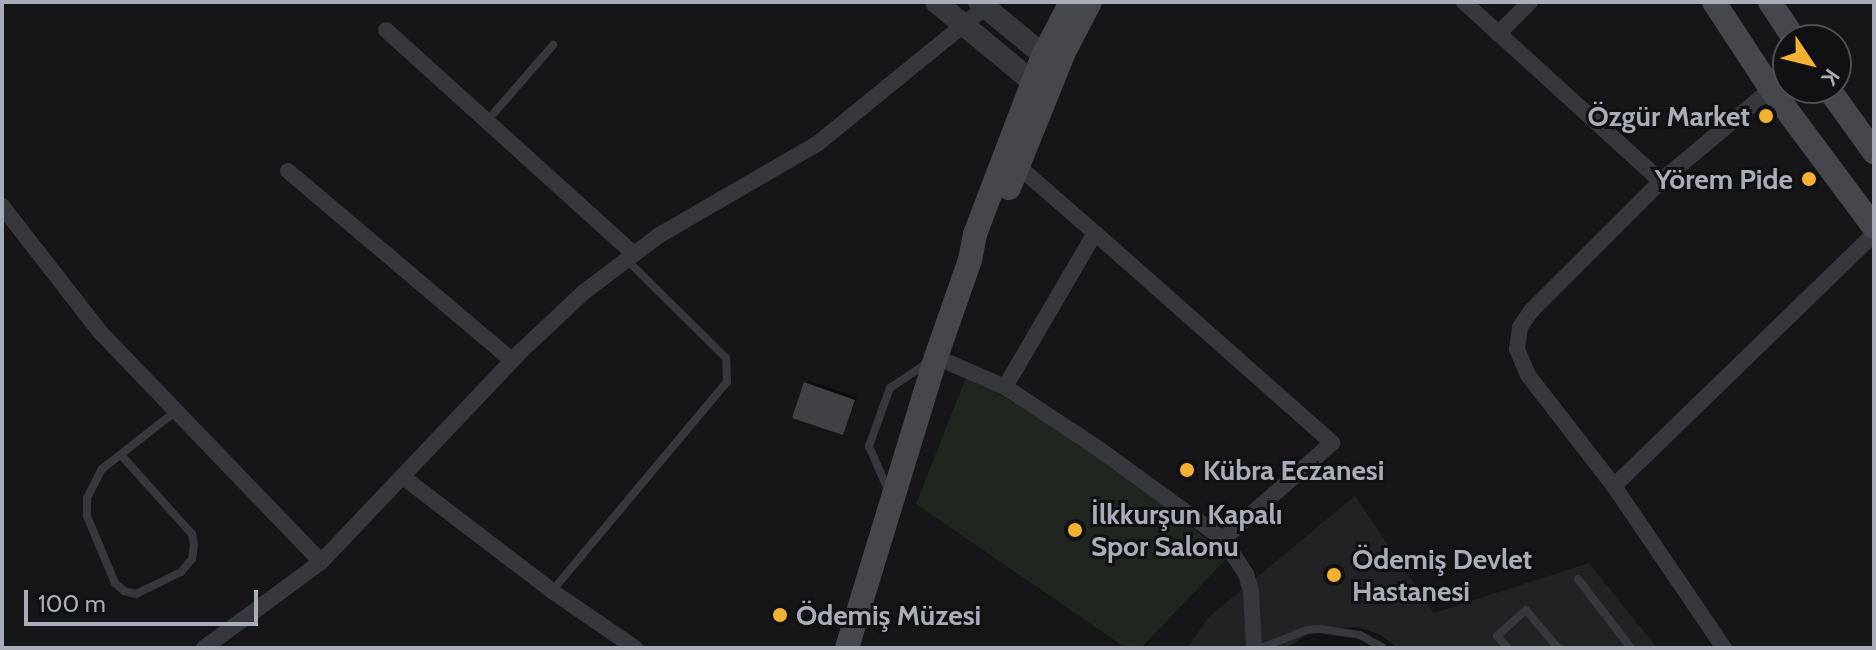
<!DOCTYPE html>
<html>
<head>
<meta charset="utf-8">
<style>
  body { margin:0 }
  #map { position:relative; width:1876px; height:650px; overflow:hidden; background:#161618; font-family:Cabin,sans-serif }
  div>[style] { position:absolute }
  .built>* { inset:0; background:#222225 }
  .green>* { inset:0; background:#1e261f }
  .shadow>* { inset:0; background:#0007 }
  .building>* { inset:0; background:#404145 }
  .service>* { height:8px; margin:-4px; padding:0 4px; transform-origin:4px; border-radius:4px; background:#37383d }
  .minor>* { height:16px; margin:-8px; padding:0 8px; transform-origin:8px; border-radius:8px; background:#37383d }
  .tertiary>* { height:22px; margin:-11px; padding:0 11px; transform-origin:11px; border-radius:11px; background:#37383d }
  .secondary>* { height:24px; margin:-12px; padding:0 12px; transform-origin:12px; border-radius:12px; background:#45474d }
  .dots>* { width:22px; height:22px; translate:-50% -50%; box-sizing:border-box; border:4px solid #111113; border-radius:50% }
  span { translate:-50% -50%; white-space:nowrap; text-align:center; line-height:1.15; -webkit-text-stroke:6px #111113; paint-order:stroke }
  .poi-label { font-size:28px; color:#a8adb8; font-weight:700 }
  .right { translate:-100% -50%; text-align:right }
  .left { translate:0 -50%; text-align:left }
  .frame { position:absolute; inset:0; border:4px solid #a8adb8; pointer-events:none }
  .north { position:absolute; left:1772px; top:24px; width:80px; height:80px; box-sizing:border-box; background:#111113; border:2px solid #4d4f55; border-radius:50%; rotate:125deg; font-size:22px; font-weight:700; line-height:32px; text-align:center; color:#a8adb8 }
  .north::after { content:''; display:block; margin:auto; width:28px; height:36px; background:#f2b134; clip-path:polygon(50% 0,100% 100%,50% 72%,0 100%) }
  .scale { position:absolute; left:24px; top:590px; width:234px; height:36px; box-sizing:border-box; border:4px solid #a8adb8; border-top:0; padding-left:10px; font-size:24px; line-height:28px; white-space:nowrap; color:#a8adb8; -webkit-text-stroke:6px #111113; paint-order:stroke }
</style>
</head>
<body>
<div id="map">
  <div class="built">
    <i style="clip-path:polygon(1355px 496px,1434px 613px,1589px 563px,1657px 648px,1187px 648px,1209px 617px)"></i>
  </div>
  <div class="green">
    <i style="clip-path:polygon(967px 375px,1110px 460px,1228px 557px,1141px 648px,1126px 648px,916px 504px)"></i>
  </div>
  <div class="shadow">
    <i style="clip-path:polygon(809px 381px,857px 397px,843px 433px,806px 383px)"></i>
    <i style="clip-path:polygon(1359px 627px,1381px 635px,1397px 648px,1287px 648px,1316px 629px)"></i>
  </div>
  <div class="building">
    <i style="clip-path:polygon(804px 382px,855px 400px,843px 435px,792px 418px)"></i>
  </div>
  <div class="service">
    <i style="left:487px;top:121px;width:101px;rotate:-49deg"></i>
    <i style="left:121px;top:455px;width:106px;rotate:48.1deg"></i>
    <i style="left:192px;top:534px;width:11px;rotate:80deg"></i>
    <i style="left:194px;top:545px;width:14px;rotate:98deg"></i>
    <i style="left:192px;top:559px;width:17px;rotate:130deg"></i>
    <i style="left:181px;top:572px;width:50px;rotate:153.9deg"></i>
    <i style="left:136px;top:594px;width:12px;rotate:-166deg"></i>
    <i style="left:124px;top:591px;width:12px;rotate:-138deg"></i>
    <i style="left:115px;top:583px;width:73px;rotate:-112.7deg"></i>
    <i style="left:87px;top:516px;width:18px;rotate:-90deg"></i>
    <i style="left:87px;top:498px;width:33px;rotate:-63deg"></i>
    <i style="left:102px;top:469px;width:94px;rotate:-38.1deg"></i>
    <i style="left:888px;top:490px;width:48px;rotate:-113.4deg"></i>
    <i style="left:869px;top:446px;width:62px;rotate:-70.1deg"></i>
    <i style="left:890px;top:388px;width:45px;rotate:-34deg"></i>
    <i style="left:1578px;top:579px;width:87px;rotate:52.5deg"></i>
    <i style="left:552px;top:591px;width:273px;rotate:-50.1deg"></i>
    <i style="left:727px;top:382px;width:24px;rotate:-92deg"></i>
    <i style="left:726px;top:358px;width:139px;rotate:-135.3deg"></i>
    <i style="left:1261px;top:648px;width:49px;rotate:-21.4deg"></i>
    <i style="left:1307px;top:630px;width:13px;rotate:-4deg"></i>
    <i style="left:1320px;top:629px;width:40px;rotate:8.5deg"></i>
    <i style="left:1360px;top:635px;width:26px;rotate:29deg"></i>
    <i style="left:1508px;top:648px;width:16px;rotate:-133deg"></i>
    <i style="left:1497px;top:636px;width:39px;rotate:-42deg"></i>
    <i style="left:1526px;top:610px;width:50px;rotate:49.9deg"></i>
  </div>
  <div class="minor">
    <i style="left:1464px;top:2px;width:266px;rotate:42.3deg"></i>
    <i style="left:386px;top:30px;width:334px;rotate:42.1deg"></i>
    <i style="left:1498px;top:34px;width:45px;rotate:-45deg"></i>
    <i style="left:1018px;top:166px;width:102px;rotate:41deg"></i>
    <i style="left:288px;top:171px;width:293px;rotate:40.2deg"></i>
    <i style="left:2px;top:206px;width:160px;rotate:52.1deg"></i>
    <i style="left:100px;top:332px;width:319px;rotate:46.1deg"></i>
    <i style="left:936px;top:357px;width:75px;rotate:23.5deg"></i>
    <i style="left:1005px;top:387px;width:109px;rotate:33.4deg"></i>
    <i style="left:1096px;top:447px;width:157px;rotate:35.9deg"></i>
    <i style="left:1223px;top:539px;width:42px;rotate:56.7deg"></i>
    <i style="left:1246px;top:574px;width:19px;rotate:74deg"></i>
    <i style="left:1251px;top:592px;width:56px;rotate:86.9deg"></i>
    <i style="left:1005px;top:387px;width:178px;rotate:-59.7deg"></i>
    <i style="left:1095px;top:233px;width:317px;rotate:41.5deg"></i>
    <i style="left:1332px;top:443px;width:145px;rotate:138.6deg"></i>
    <i style="left:403px;top:477px;width:188px;rotate:37.4deg"></i>
    <i style="left:552px;top:591px;width:101px;rotate:34.5deg"></i>
    <i style="left:1614px;top:486px;width:362px;rotate:-44.1deg"></i>
    <i style="left:204px;top:648px;width:145px;rotate:-36.3deg"></i>
    <i style="left:321px;top:562px;width:288px;rotate:-46.5deg"></i>
    <i style="left:519px;top:353px;width:89px;rotate:-43.2deg"></i>
    <i style="left:584px;top:292px;width:93px;rotate:-37.1deg"></i>
    <i style="left:658px;top:236px;width:184px;rotate:-30.1deg"></i>
    <i style="left:817px;top:144px;width:225px;rotate:-39.1deg"></i>
    <i style="left:1724px;top:648px;width:196px;rotate:-124.2deg"></i>
    <i style="left:1614px;top:486px;width:140px;rotate:-127.8deg"></i>
    <i style="left:1528px;top:375px;width:28px;rotate:-113deg"></i>
    <i style="left:1517px;top:349px;width:22px;rotate:-82deg"></i>
    <i style="left:1520px;top:327px;width:21px;rotate:-55deg"></i>
    <i style="left:1532px;top:310px;width:182px;rotate:-45deg"></i>
    <i style="left:1661px;top:181px;width:143px;rotate:-39.9deg"></i>
  </div>
  <div class="tertiary">
    <i style="left:936px;top:2px;width:143px;rotate:39.6deg"></i>
    <i style="left:979px;top:2px;width:101px;rotate:39.4deg"></i>
  </div>
  <div class="secondary">
    <i style="left:1714px;top:2px;width:104px;rotate:56.8deg"></i>
    <i style="left:1771px;top:89px;width:172px;rotate:53.3deg"></i>
    <i style="left:1770px;top:2px;width:45px;rotate:56.7deg"></i>
    <i style="left:1828px;top:88px;width:79px;rotate:54.3deg"></i>
    <i style="left:1009px;top:188px;width:147px;rotate:-68deg"></i>
    <i style="left:1064px;top:52px;width:56px;rotate:-62.5deg"></i>
    <i style="left:847px;top:648px;width:304px;rotate:-73deg"></i>
    <i style="left:936px;top:357px;width:103px;rotate:-70.7deg"></i>
    <i style="left:970px;top:260px;width:26px;rotate:-79deg"></i>
    <i style="left:975px;top:234px;width:191px;rotate:-69.1deg"></i>
    <i style="left:1043px;top:56px;width:61px;rotate:-62.6deg"></i>
  </div>
  <div class="dots">
    <i style="left:1766px;top:116px;background:#f2b134"></i>
    <i style="left:1809px;top:179px;background:#f2b134"></i>
    <i style="left:1187px;top:470px;background:#f2b134"></i>
    <i style="left:1075px;top:530px;background:#f2b134"></i>
    <i style="left:1334px;top:575px;background:#f2b134"></i>
    <i style="left:780px;top:615px;background:#f2b134"></i>
  </div>
  <div class="poi-label">
    <span class="right" style="left:1750px;top:116px">Özgür Market</span>
    <span class="right" style="left:1793px;top:179px">Yörem Pide</span>
    <span class="left" style="left:1203px;top:470px">Kübra Eczanesi</span>
    <span class="left" style="left:1091px;top:530px">İlkkurşun Kapalı<br>Spor Salonu</span>
    <span class="left" style="left:1352px;top:575px">Ödemiş Devlet<br>Hastanesi</span>
    <span class="left" style="left:796px;top:615px">Ödemiş Müzesi</span>
  </div>
  <div class="frame"></div>
  <div class="north">K</div>
  <div class="scale">100 m</div>
</div>
</body>
</html>
